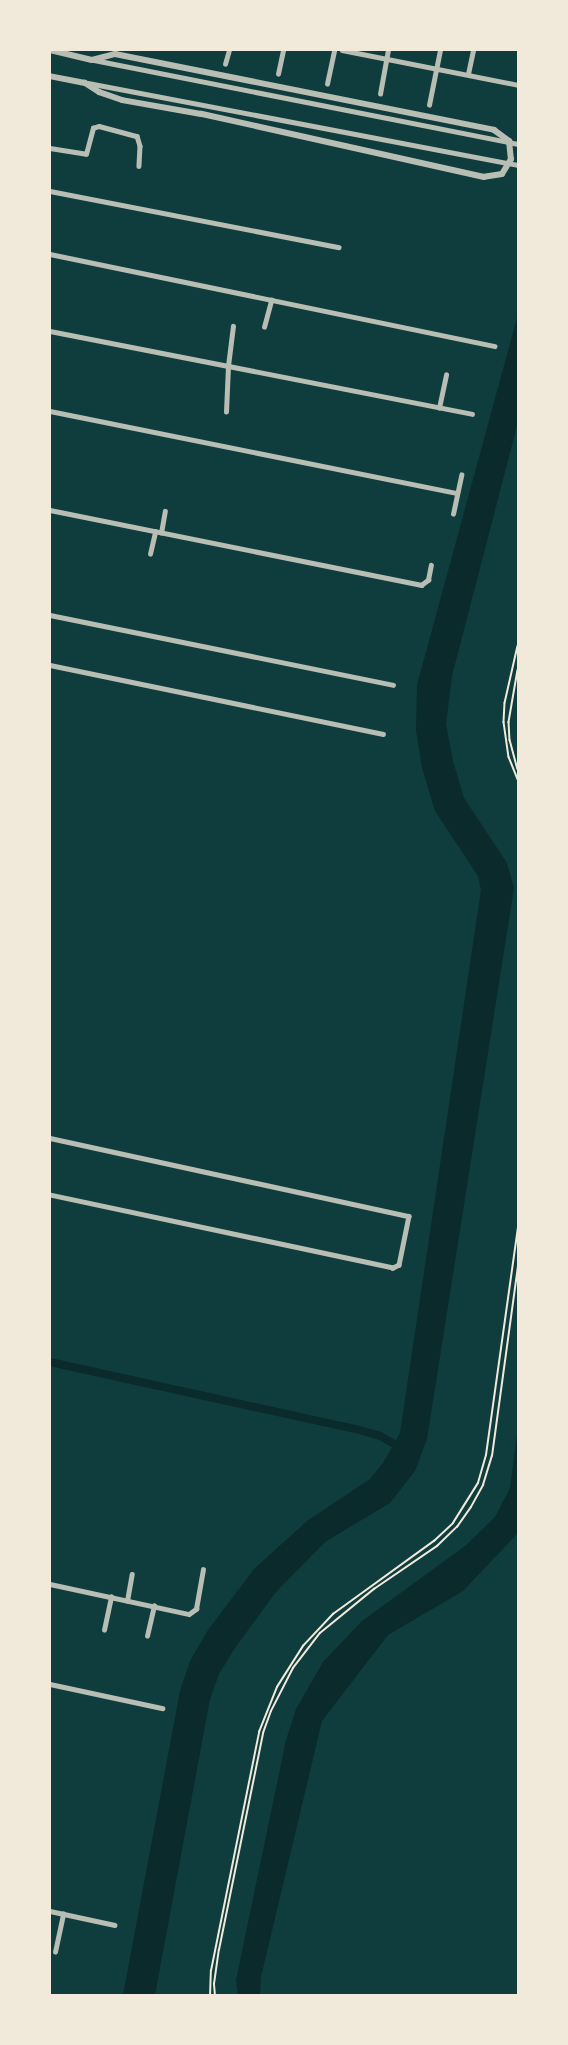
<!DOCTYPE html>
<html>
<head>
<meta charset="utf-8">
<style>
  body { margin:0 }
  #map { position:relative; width:568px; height:2045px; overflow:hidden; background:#0f3d3e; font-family:Montserrat,sans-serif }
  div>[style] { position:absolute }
  .water>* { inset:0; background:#0a2a2b }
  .canal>* { height:8px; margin:-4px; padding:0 4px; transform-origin:4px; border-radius:4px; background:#0a2a2b }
  .path>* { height:1.5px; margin:-0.75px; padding:0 0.75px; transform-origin:0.75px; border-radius:0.75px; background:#f1e9da }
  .minor>* { height:4.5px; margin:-2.25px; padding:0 2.25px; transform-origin:2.25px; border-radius:2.25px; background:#b8beb3 }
  .tertiary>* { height:6px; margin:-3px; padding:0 3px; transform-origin:3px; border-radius:3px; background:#b8beb3 }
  span { translate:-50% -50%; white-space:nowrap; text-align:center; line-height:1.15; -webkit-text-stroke:4.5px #f1e9da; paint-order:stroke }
  .frame { position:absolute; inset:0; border:51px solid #f1e9da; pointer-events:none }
</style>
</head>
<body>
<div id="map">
  <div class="water">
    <i style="clip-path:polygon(518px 314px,518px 422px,452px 676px,446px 724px,453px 761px,464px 798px,507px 863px,514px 888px,427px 1439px,415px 1471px,390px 1503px,325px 1542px,276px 1592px,235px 1648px,219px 1674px,210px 1699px,155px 1995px,123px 1995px,180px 1691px,190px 1661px,208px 1630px,254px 1569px,307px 1521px,370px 1479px,383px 1463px,400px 1433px,481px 890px,478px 876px,435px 811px,422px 768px,416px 730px,417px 685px)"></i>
    <i style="clip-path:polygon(518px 1427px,518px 1533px,463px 1591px,388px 1635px,322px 1721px,261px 1977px,260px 1995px,238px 1995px,236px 1980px,286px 1740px,296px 1709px,323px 1662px,362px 1621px,465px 1546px,495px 1517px,510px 1488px)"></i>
  </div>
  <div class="canal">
    <i style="left:50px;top:1362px;width:313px;rotate:12.4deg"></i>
    <i style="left:356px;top:1429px;width:25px;rotate:16deg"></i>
    <i style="left:380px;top:1436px;width:26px;rotate:29deg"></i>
  </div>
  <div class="path">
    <i style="left:518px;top:646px;width:58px;rotate:102.8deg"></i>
    <i style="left:505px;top:703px;width:19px;rotate:93deg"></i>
    <i style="left:504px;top:722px;width:35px;rotate:82deg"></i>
    <i style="left:509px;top:757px;width:24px;rotate:68deg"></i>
    <i style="left:518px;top:670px;width:53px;rotate:99.8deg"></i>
    <i style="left:509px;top:722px;width:18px;rotate:87deg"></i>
    <i style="left:510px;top:740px;width:30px;rotate:75deg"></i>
    <i style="left:210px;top:1996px;width:25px;rotate:-88deg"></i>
    <i style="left:211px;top:1971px;width:244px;rotate:-78.6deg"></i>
    <i style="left:259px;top:1732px;width:48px;rotate:-68.2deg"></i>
    <i style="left:277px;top:1687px;width:49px;rotate:-57.6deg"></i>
    <i style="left:303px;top:1646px;width:44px;rotate:-46.8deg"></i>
    <i style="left:333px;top:1614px;width:125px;rotate:-35.9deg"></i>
    <i style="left:434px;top:1541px;width:26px;rotate:-43deg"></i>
    <i style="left:453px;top:1523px;width:47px;rotate:-58deg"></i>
    <i style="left:478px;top:1483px;width:29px;rotate:-74deg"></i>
    <i style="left:486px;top:1455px;width:229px;rotate:-82deg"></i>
    <i style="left:215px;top:1996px;width:12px;rotate:-95deg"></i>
    <i style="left:214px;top:1984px;width:34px;rotate:-82deg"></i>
    <i style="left:219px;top:1950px;width:221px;rotate:-78.5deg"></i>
    <i style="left:263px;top:1733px;width:23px;rotate:-70deg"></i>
    <i style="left:271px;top:1711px;width:48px;rotate:-62.9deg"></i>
    <i style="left:293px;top:1668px;width:44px;rotate:-52.4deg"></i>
    <i style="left:320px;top:1633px;width:70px;rotate:-39.2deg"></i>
    <i style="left:374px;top:1589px;width:76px;rotate:-34.3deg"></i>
    <i style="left:437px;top:1546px;width:28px;rotate:-44deg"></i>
    <i style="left:457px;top:1527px;width:24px;rotate:-55deg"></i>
    <i style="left:471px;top:1507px;width:25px;rotate:-61deg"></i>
    <i style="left:483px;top:1485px;width:30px;rotate:-73deg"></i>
    <i style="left:492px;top:1456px;width:193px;rotate:-82.2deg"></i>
  </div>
  <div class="minor">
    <i style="left:342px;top:50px;width:179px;rotate:11.2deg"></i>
    <i style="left:94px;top:60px;width:432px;rotate:11.2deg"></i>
    <i style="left:225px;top:64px;width:15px;rotate:-74deg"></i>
    <i style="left:278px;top:74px;width:25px;rotate:-78deg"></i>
    <i style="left:468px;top:74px;width:25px;rotate:-78deg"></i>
    <i style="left:88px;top:83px;width:438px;rotate:10.8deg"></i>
    <i style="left:327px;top:84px;width:35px;rotate:-78deg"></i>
    <i style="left:380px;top:94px;width:45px;rotate:-79.7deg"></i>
    <i style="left:429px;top:105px;width:56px;rotate:-78.7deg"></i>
    <i style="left:50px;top:148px;width:36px;rotate:9deg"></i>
    <i style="left:86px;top:154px;width:27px;rotate:-75deg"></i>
    <i style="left:93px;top:128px;width:6px;rotate:-18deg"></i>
    <i style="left:99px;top:126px;width:39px;rotate:15deg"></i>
    <i style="left:137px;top:136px;width:10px;rotate:73deg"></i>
    <i style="left:140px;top:146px;width:20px;rotate:93deg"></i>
    <i style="left:50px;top:191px;width:294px;rotate:11deg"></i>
    <i style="left:50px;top:254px;width:454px;rotate:11.7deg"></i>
    <i style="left:264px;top:327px;width:28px;rotate:-75deg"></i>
    <i style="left:50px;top:331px;width:430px;rotate:11.1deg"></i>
    <i style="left:439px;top:408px;width:34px;rotate:-78deg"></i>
    <i style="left:50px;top:411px;width:415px;rotate:11.4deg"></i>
    <i style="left:226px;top:412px;width:46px;rotate:-87.5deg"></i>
    <i style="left:228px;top:366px;width:40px;rotate:-82.9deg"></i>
    <i style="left:50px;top:510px;width:379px;rotate:11.4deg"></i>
    <i style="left:421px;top:585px;width:9px;rotate:-36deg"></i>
    <i style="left:428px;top:580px;width:15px;rotate:-79deg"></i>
    <i style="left:453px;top:514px;width:40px;rotate:-78deg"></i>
    <i style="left:161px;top:533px;width:22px;rotate:-80deg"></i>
    <i style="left:150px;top:554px;width:23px;rotate:-77deg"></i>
    <i style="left:50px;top:615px;width:350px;rotate:11.5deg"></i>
    <i style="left:50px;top:665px;width:340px;rotate:11.7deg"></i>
    <i style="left:50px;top:1138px;width:367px;rotate:12.3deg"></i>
    <i style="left:409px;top:1216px;width:50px;rotate:101.5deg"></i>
    <i style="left:399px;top:1265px;width:7px;rotate:153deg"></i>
    <i style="left:393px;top:1268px;width:351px;rotate:-168deg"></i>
    <i style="left:50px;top:1584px;width:142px;rotate:12.2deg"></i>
    <i style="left:189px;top:1614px;width:9px;rotate:-36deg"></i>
    <i style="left:196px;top:1609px;width:40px;rotate:-80deg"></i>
    <i style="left:127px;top:1601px;width:27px;rotate:-80deg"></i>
    <i style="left:104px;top:1630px;width:34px;rotate:-78deg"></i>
    <i style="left:147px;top:1636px;width:31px;rotate:-77deg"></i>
    <i style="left:50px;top:1684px;width:115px;rotate:12.1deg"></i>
    <i style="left:50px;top:1911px;width:66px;rotate:12.2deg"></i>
    <i style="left:55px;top:1952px;width:39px;rotate:-78deg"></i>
  </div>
  <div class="tertiary">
    <i style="left:50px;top:50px;width:43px;rotate:13.4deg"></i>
    <i style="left:92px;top:60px;width:24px;rotate:-15deg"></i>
    <i style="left:115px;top:54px;width:387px;rotate:11.3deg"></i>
    <i style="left:494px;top:130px;width:19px;rotate:36deg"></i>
    <i style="left:509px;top:141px;width:18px;rotate:84deg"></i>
    <i style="left:511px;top:159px;width:17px;rotate:121deg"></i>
    <i style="left:502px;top:174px;width:18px;rotate:171deg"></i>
    <i style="left:484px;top:177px;width:290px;rotate:-167.4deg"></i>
    <i style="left:201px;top:114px;width:80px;rotate:-170deg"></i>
    <i style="left:122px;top:100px;width:24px;rotate:-161deg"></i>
    <i style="left:99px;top:92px;width:17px;rotate:-147deg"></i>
    <i style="left:85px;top:83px;width:36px;rotate:-169deg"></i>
  </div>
  <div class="frame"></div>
</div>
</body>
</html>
